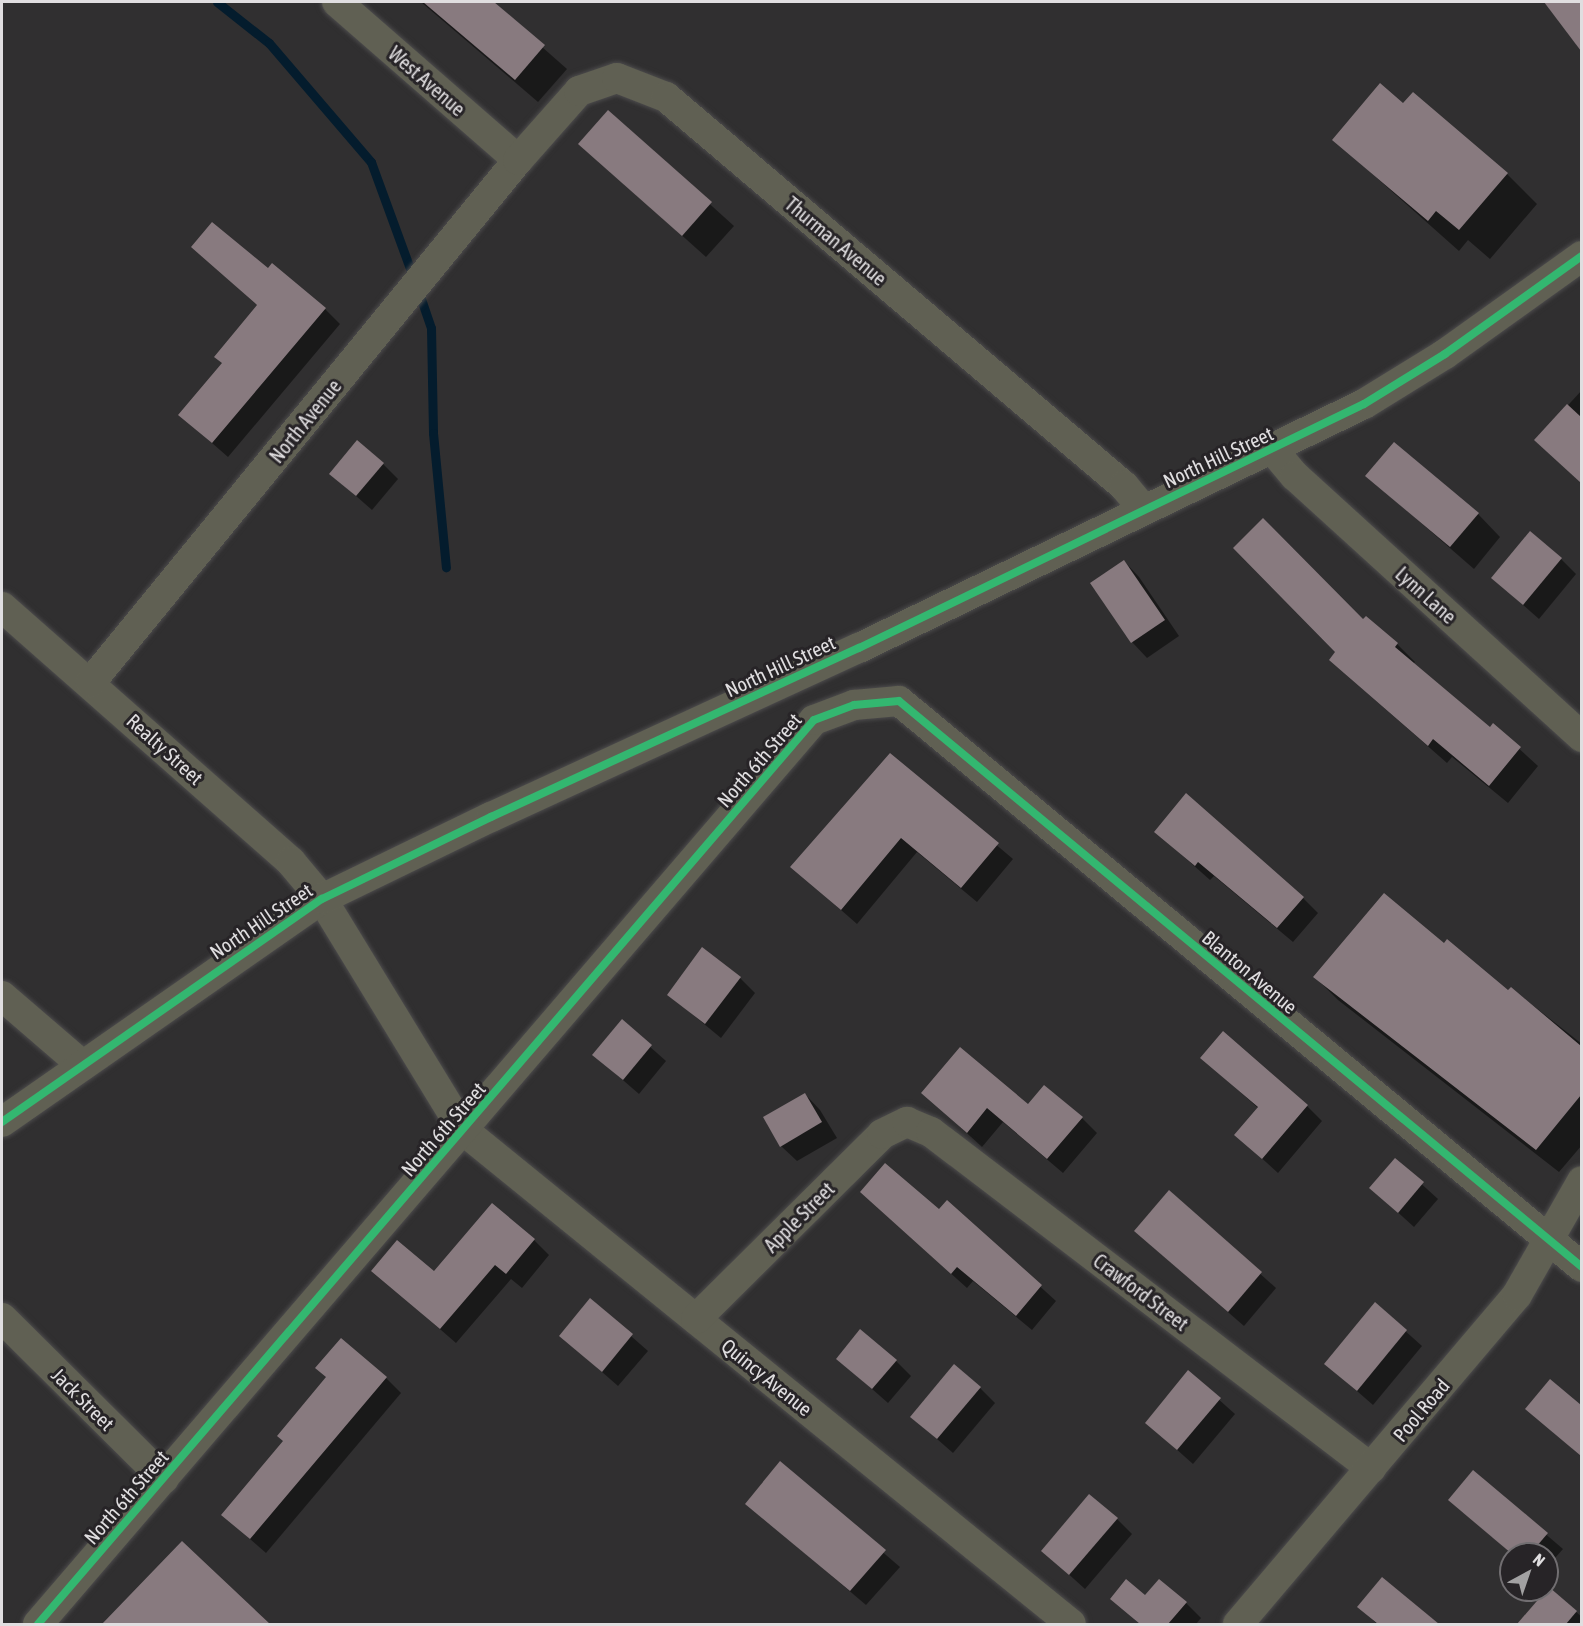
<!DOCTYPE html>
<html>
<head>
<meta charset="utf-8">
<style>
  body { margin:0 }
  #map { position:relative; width:1583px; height:1626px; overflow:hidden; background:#302f30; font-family:"Asap Condensed",sans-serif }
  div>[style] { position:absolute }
  .shadow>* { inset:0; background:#0007 }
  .stream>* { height:9px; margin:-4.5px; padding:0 4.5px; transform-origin:4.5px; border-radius:4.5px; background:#041c2d }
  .building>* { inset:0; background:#887a7f }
  .roads { filter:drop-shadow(0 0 2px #4c4b4c) drop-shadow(0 0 2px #4c4b4c) }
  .minor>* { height:30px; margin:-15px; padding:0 15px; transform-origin:15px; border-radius:15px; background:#606053 }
  .cycleway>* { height:8px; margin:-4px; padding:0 4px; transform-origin:4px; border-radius:4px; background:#33b770 }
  span { translate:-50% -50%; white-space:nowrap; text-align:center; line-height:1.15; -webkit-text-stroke:6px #272427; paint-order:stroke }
  .street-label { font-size:20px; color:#e0dee0 }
  .frame { position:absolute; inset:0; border:3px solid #e0dee0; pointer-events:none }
  .north { position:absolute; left:1499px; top:1542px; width:60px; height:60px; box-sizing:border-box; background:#272427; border:2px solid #716e71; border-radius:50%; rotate:40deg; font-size:16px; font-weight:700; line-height:24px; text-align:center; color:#e0dee0 }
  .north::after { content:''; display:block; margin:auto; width:21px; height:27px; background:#a2a1a2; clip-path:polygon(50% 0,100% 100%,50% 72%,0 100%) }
</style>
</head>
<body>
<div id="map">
  <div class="shadow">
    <i style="clip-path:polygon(421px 2px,491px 2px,567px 69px,538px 102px)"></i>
    <i style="clip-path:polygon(1558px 2px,1582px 2px,1582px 48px,1551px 7px)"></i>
    <i style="clip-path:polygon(1403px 105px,1507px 174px,1537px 204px,1490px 259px,1468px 240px,1459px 251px,1334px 140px)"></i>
    <i style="clip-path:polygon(608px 112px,734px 226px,706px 257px,580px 144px)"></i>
    <i style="clip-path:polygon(193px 247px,268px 270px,325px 309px,340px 324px,228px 457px,180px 415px,223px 364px,258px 306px)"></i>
    <i style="clip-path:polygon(1582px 390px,1582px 482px,1536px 440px)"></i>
    <i style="clip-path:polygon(383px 464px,398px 479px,372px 510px,331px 474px)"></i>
    <i style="clip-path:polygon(1367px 476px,1478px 514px,1500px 537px,1474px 569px)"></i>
    <i style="clip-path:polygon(1561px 559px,1576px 574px,1539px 619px,1493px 578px)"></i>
    <i style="clip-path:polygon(1124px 561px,1139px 577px,1179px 636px,1147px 658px,1132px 642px,1092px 583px)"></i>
    <i style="clip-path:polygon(1363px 622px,1397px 644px,1415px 662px,1413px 664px,1490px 729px,1493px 725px,1538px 766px,1508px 803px,1452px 757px,1447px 763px,1350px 678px)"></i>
    <i style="clip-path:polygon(890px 755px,1013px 859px,977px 902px,917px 852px,857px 924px,792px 867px)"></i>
    <i style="clip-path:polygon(1156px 832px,1303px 898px,1318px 913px,1293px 942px,1214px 876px,1210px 880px)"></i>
    <i style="clip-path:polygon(1444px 945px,1509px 992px,1512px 989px,1582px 1044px,1582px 1145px,1559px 1172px,1338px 1000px,1315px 977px)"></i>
    <i style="clip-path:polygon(740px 978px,755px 993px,721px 1038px,669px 995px)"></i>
    <i style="clip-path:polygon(622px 1022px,666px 1061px,639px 1094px,594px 1055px)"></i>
    <i style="clip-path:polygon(1202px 1058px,1307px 1106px,1322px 1121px,1278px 1173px,1236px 1135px,1258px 1108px)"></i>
    <i style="clip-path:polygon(923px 1093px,1029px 1106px,1082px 1118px,1097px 1133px,1063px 1173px,1003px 1122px,982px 1147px)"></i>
    <i style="clip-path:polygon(805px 1094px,820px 1110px,837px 1138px,797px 1161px,781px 1146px)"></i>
    <i style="clip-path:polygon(1395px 1160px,1438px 1199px,1414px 1227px,1371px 1188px)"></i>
    <i style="clip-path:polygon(1169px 1192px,1276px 1288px,1244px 1326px,1152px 1246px)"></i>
    <i style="clip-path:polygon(947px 1202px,1056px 1301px,1032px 1330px,973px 1281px,967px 1288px,877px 1207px,939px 1211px)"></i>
    <i style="clip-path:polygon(534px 1240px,549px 1255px,522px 1288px,511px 1279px,456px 1343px,373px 1271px,434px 1273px)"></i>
    <i style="clip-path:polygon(590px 1300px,648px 1351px,618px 1386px,561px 1336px)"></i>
    <i style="clip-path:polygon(1375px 1304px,1422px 1346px,1373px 1405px,1326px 1364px)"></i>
    <i style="clip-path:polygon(838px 1359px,896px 1361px,911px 1376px,888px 1403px)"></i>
    <i style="clip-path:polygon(1189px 1373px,1235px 1414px,1193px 1464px,1147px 1423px)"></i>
    <i style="clip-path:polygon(386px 1378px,401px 1393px,266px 1553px,223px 1515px)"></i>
    <i style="clip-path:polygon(1550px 1381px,1582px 1407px,1582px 1457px,1527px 1408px)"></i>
    <i style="clip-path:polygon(980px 1388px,995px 1403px,953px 1453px,912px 1417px)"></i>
    <i style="clip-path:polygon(780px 1464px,900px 1567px,866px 1605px,747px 1504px)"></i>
    <i style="clip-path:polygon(1473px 1472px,1563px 1549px,1547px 1567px,1547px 1554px,1512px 1554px,1450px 1500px)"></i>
    <i style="clip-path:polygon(1117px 1519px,1132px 1534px,1085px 1589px,1043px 1551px)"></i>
    <i style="clip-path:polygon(182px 1543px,267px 1624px,104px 1624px)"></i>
    <i style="clip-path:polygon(1382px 1579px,1437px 1624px,1377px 1624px,1359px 1607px)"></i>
    <i style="clip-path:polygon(1549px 1589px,1582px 1617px,1582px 1624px,1519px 1624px)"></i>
    <i style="clip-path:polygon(1146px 1597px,1186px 1603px,1201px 1618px,1196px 1624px,1140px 1624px,1112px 1599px)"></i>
  </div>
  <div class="stream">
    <i style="left:217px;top:2px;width:66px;rotate:38.3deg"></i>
    <i style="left:269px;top:43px;width:157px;rotate:49.4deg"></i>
    <i style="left:371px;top:162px;width:122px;rotate:69.9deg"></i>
    <i style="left:418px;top:290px;width:40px;rotate:71.1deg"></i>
    <i style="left:431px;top:328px;width:105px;rotate:88.9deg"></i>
    <i style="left:433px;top:433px;width:135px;rotate:84.5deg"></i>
  </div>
  <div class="building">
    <i style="clip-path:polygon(423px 2px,494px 2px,545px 45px,515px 80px)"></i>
    <i style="clip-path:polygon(1544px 2px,1581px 2px,1581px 51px)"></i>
    <i style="clip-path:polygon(1380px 83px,1403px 103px,1413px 92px,1508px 173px,1459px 230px,1436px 211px,1428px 221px,1332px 140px)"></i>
    <i style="clip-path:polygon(608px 110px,712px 202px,682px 236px,578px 144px)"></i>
    <i style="clip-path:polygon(212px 222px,268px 268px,272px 263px,326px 308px,212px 443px,178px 415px,222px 363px,214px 357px,257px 305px,191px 247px)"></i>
    <i style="clip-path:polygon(1567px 404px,1581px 417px,1581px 483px,1534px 440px)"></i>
    <i style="clip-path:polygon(357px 440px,384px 463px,356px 496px,329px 474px)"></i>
    <i style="clip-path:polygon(1394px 442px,1479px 513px,1450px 547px,1365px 476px)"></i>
    <i style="clip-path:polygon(1263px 518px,1363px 619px,1366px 616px,1398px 643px,1395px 647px,1490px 727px,1493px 723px,1521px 747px,1489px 786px,1433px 739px,1428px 746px,1329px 660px,1335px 652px,1233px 548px)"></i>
    <i style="clip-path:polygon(1530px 531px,1562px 558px,1523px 605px,1491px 578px)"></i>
    <i style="clip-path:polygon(1124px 560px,1165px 620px,1131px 643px,1090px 583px)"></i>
    <i style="clip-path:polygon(890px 753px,999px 843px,961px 888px,901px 838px,841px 910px,790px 867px)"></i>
    <i style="clip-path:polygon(1186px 793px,1304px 897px,1277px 928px,1198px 862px,1195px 866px,1154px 832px)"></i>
    <i style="clip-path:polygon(1384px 893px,1444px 943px,1447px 939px,1508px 990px,1511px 987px,1581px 1046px,1581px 1095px,1536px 1150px,1313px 977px)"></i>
    <i style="clip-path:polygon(702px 947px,741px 977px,705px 1024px,667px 995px)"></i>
    <i style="clip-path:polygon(622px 1019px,652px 1045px,623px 1080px,592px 1055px)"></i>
    <i style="clip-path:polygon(1223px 1031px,1308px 1105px,1262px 1159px,1234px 1135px,1258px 1107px,1200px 1058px)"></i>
    <i style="clip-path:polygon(960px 1047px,1028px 1104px,1044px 1085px,1083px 1117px,1047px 1159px,987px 1108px,967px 1133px,921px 1093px)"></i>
    <i style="clip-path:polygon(805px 1093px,822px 1122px,780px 1147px,763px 1117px)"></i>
    <i style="clip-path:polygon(1395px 1158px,1424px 1182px,1398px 1213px,1369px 1188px)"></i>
    <i style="clip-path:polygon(885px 1163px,939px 1209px,947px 1200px,1042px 1285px,1016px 1316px,957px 1267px,951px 1274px,860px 1192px)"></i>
    <i style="clip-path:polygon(1169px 1190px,1262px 1272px,1228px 1312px,1134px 1231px)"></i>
    <i style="clip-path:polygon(492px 1203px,535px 1239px,506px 1274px,495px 1265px,440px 1329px,371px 1271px,397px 1240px,434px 1271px)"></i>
    <i style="clip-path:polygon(590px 1298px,633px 1334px,602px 1372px,559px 1336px)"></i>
    <i style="clip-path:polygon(1375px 1302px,1407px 1330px,1357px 1391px,1324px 1364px)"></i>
    <i style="clip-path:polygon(860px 1329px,897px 1360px,872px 1389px,836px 1359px)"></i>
    <i style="clip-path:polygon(341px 1338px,387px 1377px,250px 1539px,221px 1515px,283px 1441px,277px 1436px,326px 1377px,315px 1368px)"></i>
    <i style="clip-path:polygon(954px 1364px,981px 1387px,937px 1439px,910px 1417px)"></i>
    <i style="clip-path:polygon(1188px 1370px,1221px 1398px,1177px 1450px,1145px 1423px)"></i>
    <i style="clip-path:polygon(1550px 1379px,1581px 1405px,1581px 1456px,1525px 1409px)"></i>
    <i style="clip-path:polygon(780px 1461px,886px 1550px,850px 1591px,745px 1504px)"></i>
    <i style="clip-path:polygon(1473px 1470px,1548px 1533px,1530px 1554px,1512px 1554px,1448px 1500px)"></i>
    <i style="clip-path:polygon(1089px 1494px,1118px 1518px,1069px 1575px,1041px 1551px)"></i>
    <i style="clip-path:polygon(182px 1541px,200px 1558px,270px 1624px,102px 1624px)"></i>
    <i style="clip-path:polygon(1382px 1577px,1439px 1624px,1378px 1624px,1357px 1607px)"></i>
    <i style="clip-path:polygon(1126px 1579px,1145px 1595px,1159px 1579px,1187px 1602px,1168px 1624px,1140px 1624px,1110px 1599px)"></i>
    <i style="clip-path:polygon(1549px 1587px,1577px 1611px,1566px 1624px,1517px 1624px)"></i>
  </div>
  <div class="roads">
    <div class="minor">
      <i style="left:337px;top:2px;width:240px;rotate:41.1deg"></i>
      <i style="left:1273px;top:450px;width:34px;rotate:50deg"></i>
      <i style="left:1295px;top:476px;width:388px;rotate:42.3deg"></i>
      <i style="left:2px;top:607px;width:385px;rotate:41.4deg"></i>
      <i style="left:291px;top:862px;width:48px;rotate:50deg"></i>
      <i style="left:322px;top:899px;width:271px;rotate:58.6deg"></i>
      <i style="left:463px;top:1130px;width:783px;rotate:39.09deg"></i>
      <i style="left:91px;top:682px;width:674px;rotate:-50.72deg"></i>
      <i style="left:518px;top:160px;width:92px;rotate:-48.5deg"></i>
      <i style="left:579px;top:91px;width:40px;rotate:-18.9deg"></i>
      <i style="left:617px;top:78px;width:53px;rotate:21.2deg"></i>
      <i style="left:666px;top:97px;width:601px;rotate:40.34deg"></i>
      <i style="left:1124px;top:486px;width:30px;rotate:50deg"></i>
      <i style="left:2px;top:996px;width:104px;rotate:40.7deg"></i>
      <i style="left:2px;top:1122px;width:390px;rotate:-34.9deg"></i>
      <i style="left:322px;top:899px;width:188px;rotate:-25.9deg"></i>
      <i style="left:491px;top:817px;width:405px;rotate:-24.7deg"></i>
      <i style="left:859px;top:648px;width:561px;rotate:-25.79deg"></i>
      <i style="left:1364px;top:404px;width:95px;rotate:-31.7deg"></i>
      <i style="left:1445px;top:354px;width:168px;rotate:-35.6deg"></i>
      <i style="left:2px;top:1318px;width:228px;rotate:44.8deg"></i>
      <i style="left:696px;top:1319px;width:262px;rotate:-44.8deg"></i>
      <i style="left:882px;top:1134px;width:28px;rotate:-26deg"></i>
      <i style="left:907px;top:1122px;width:26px;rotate:23deg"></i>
      <i style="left:931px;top:1132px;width:554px;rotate:37.37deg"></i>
      <i style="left:38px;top:1624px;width:1191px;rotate:-49.36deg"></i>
      <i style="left:814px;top:720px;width:43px;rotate:-20.6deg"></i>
      <i style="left:854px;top:705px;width:45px;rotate:-5.1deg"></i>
      <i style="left:899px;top:701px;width:887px;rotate:39.65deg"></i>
      <i style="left:1238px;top:1624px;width:431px;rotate:-49.7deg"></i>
      <i style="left:1517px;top:1295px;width:131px;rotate:-60.3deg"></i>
    </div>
  </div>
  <div class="cycleway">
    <i style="left:2px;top:1122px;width:390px;rotate:-34.9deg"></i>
    <i style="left:322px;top:899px;width:188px;rotate:-25.9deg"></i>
    <i style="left:491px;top:817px;width:405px;rotate:-24.7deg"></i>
    <i style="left:859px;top:648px;width:561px;rotate:-25.79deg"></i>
    <i style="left:1364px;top:404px;width:95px;rotate:-31.7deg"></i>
    <i style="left:1445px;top:354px;width:168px;rotate:-35.6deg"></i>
    <i style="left:38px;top:1624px;width:1191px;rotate:-49.36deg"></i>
    <i style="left:814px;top:720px;width:43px;rotate:-20.6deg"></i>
    <i style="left:854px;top:705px;width:45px;rotate:-5.1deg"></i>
    <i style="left:899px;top:701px;width:887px;rotate:39.65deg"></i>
  </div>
  <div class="street-label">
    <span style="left:427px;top:81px;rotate:41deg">West Avenue</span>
    <span style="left:836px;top:241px;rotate:40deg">Thurman Avenue</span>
    <span style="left:305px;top:421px;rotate:-51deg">North Avenue</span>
    <span style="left:1218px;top:457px;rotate:-25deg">North Hill Street</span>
    <span style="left:1426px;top:595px;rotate:42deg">Lynn Lane</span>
    <span style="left:780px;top:666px;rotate:-25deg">North Hill Street</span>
    <span style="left:165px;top:749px;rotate:42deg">Realty Street</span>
    <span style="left:759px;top:760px;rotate:-49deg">North 6th Street</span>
    <span style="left:261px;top:921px;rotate:-34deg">North Hill Street</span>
    <span style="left:1250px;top:972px;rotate:40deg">Blanton Avenue</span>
    <span style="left:443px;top:1129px;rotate:-49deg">North 6th Street</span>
    <span style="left:799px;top:1217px;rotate:-45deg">Apple Street</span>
    <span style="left:1141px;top:1292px;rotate:37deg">Crawford Street</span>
    <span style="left:767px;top:1377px;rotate:39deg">Quincy Avenue</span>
    <span style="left:83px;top:1399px;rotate:45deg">Jack Street</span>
    <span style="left:1421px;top:1410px;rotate:-50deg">Pool Road</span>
    <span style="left:126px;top:1497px;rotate:-49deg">North 6th Street</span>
  </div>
  <div class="frame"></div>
  <div class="north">N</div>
</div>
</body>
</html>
